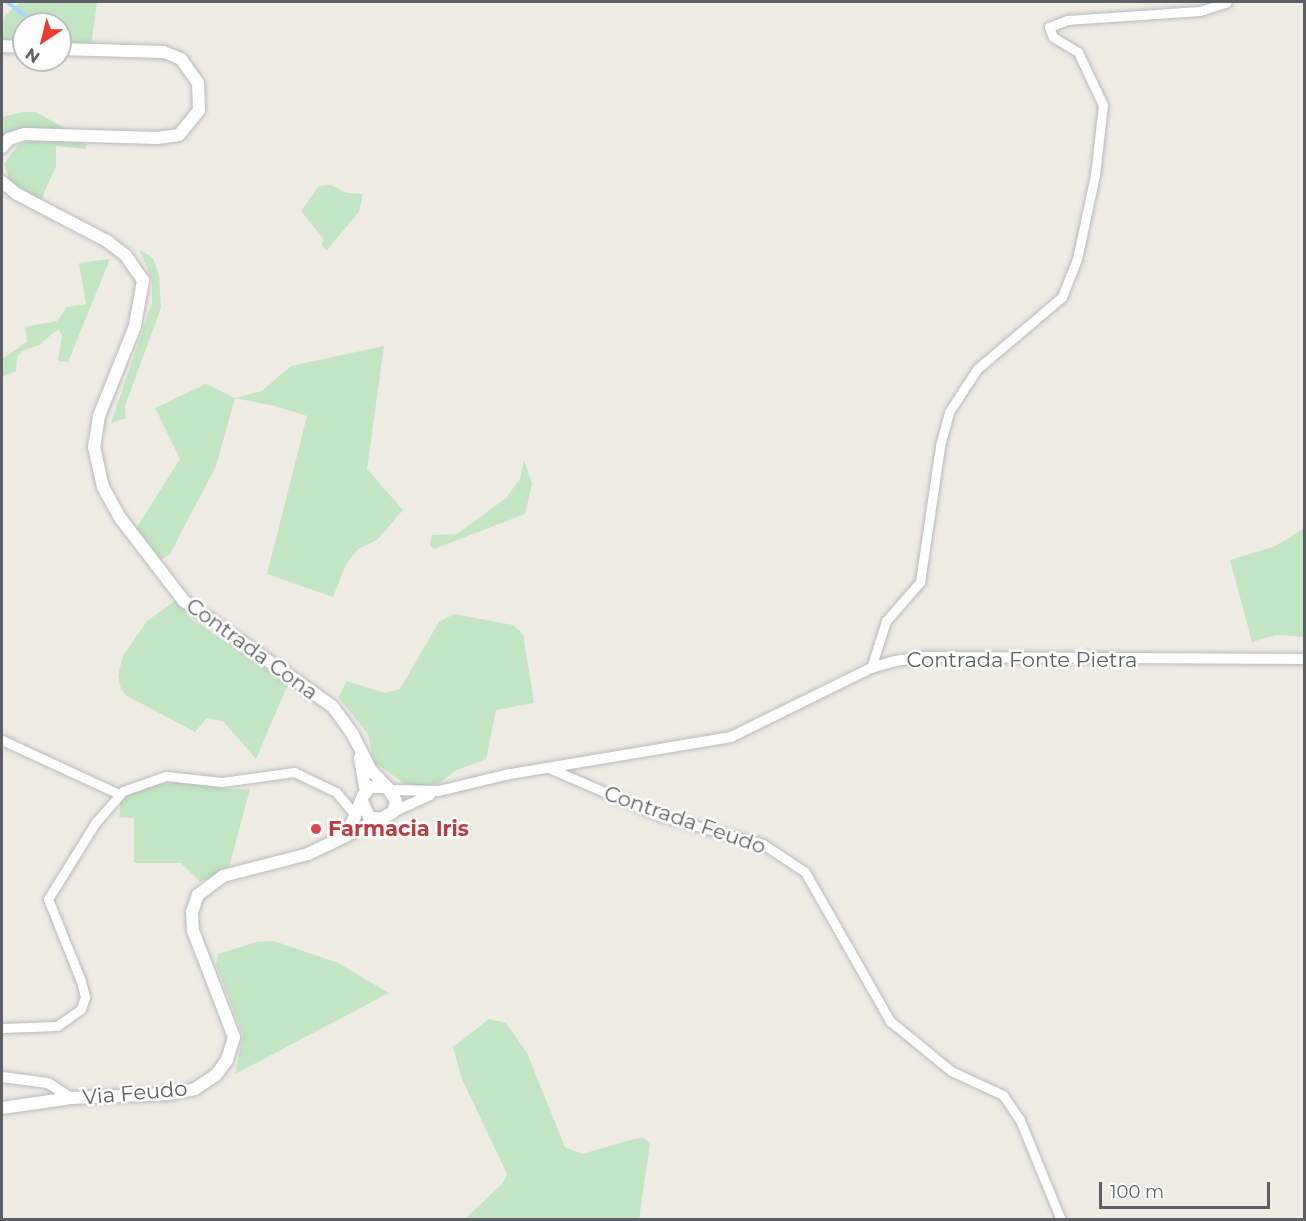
<!DOCTYPE html>
<html>
<head>
<meta charset="utf-8">
<style>
  body { margin:0 }
  #map { position:relative; width:1306px; height:1221px; overflow:hidden; background:#efece4; font-family:Montserrat,sans-serif }
  div>[style] { position:absolute }
  .green>* { inset:0; background:#c1e6c1 }
  .stream>* { height:4px; margin:-2px; padding:0 2px; transform-origin:2px; border-radius:2px; background:#a4d8ff }
  .roads { filter:drop-shadow(0 0 2px #b7babe) drop-shadow(0 0 2px #b7babe) }
  .minor>* { height:9px; margin:-4.5px; padding:0 4.5px; transform-origin:4.5px; border-radius:4.5px; background:#fff }
  .tertiary>* { height:10px; margin:-5px; padding:0 5px; transform-origin:5px; border-radius:5px; background:#fff }
  .secondary>* { height:12px; margin:-6px; padding:0 6px; transform-origin:6px; border-radius:6px; background:#fff }
  .dots>* { width:16px; height:16px; translate:-50% -50%; box-sizing:border-box; border:3px solid #fff; border-radius:50% }
  span { translate:-50% -50%; white-space:nowrap; text-align:center; line-height:1.15; -webkit-text-stroke:5px #fff; paint-order:stroke }
  .street-label { font-size:21px; color:#5c6065 }
  .health-label { font-size:21px; color:#be3a42; font-weight:700 }
  .left { translate:0 -50%; text-align:left }
  .frame { position:absolute; inset:0; border:3px solid #5c6065; pointer-events:none }
  .north { position:absolute; left:12px; top:12px; width:60px; height:60px; box-sizing:border-box; background:#fff; border:2px solid #bebfc1; border-radius:50%; rotate:215deg; font-size:16px; font-weight:700; line-height:24px; text-align:center; color:#5c6065 }
  .north::after { content:''; display:block; margin:auto; width:21px; height:27px; background:#ea3d2f; clip-path:polygon(50% 0,100% 100%,50% 72%,0 100%) }
  .scale { position:absolute; left:1099px; top:1182px; width:171px; height:27px; box-sizing:border-box; border:3px solid #5c6065; border-top:0; padding-left:8px; font-size:18px; line-height:21px; white-space:nowrap; color:#5c6065; -webkit-text-stroke:4px #fff; paint-order:stroke }
</style>
</head>
<body>
<div id="map">
  <div class="green">
    <i style="clip-path:polygon(20px 2px,97px 2px,91px 47px,60px 44px,60px 24px,24px 24px,24px 41px,2px 39px,4px 17px)"></i>
    <i style="clip-path:polygon(22px 112px,36px 112px,68px 130px,33px 128px,13px 131px,2px 138px,2px 117px)"></i>
    <i style="clip-path:polygon(36px 140px,86px 143px,86px 149px,56px 146px,56px 166px,40px 202px,11px 184px,4px 164px,18px 145px)"></i>
    <i style="clip-path:polygon(331px 185px,347px 193px,363px 194px,359px 212px,327px 250px,322px 246px,323px 238px,301px 211px,319px 186px)"></i>
    <i style="clip-path:polygon(140px 250px,153px 258px,159px 275px,161px 308px,125px 406px,126px 418px,111px 423px,152px 303px,152px 280px)"></i>
    <i style="clip-path:polygon(110px 259px,68px 362px,58px 361px,62px 335px,58px 329px,39px 345px,22px 351px,17px 357px,16px 371px,2px 377px,2px 359px,27px 342px,25px 327px,57px 321px,67px 307px,86px 304px,79px 263px)"></i>
    <i style="clip-path:polygon(384px 346px,367px 469px,403px 510px,377px 540px,358px 549px,346px 564px,333px 597px,267px 574px,307px 416px,275px 406px,235px 398px,216px 466px,170px 554px,161px 560px,137px 527px,180px 459px,155px 408px,206px 384px,235px 398px,262px 391px,291px 366px)"></i>
    <i style="clip-path:polygon(524px 460px,532px 484px,525px 514px,434px 549px,430px 545px,432px 535px,457px 534px,506px 498px,520px 479px)"></i>
    <i style="clip-path:polygon(1304px 529px,1304px 637px,1276px 635px,1252px 642px,1230px 560px,1273px 547px)"></i>
    <i style="clip-path:polygon(175px 601px,191px 619px,288px 684px,256px 759px,223px 721px,207px 718px,195px 732px,127px 696px,121px 689px,118px 675px,123px 656px,147px 621px)"></i>
    <i style="clip-path:polygon(454px 614px,513px 625px,523px 634px,534px 703px,496px 710px,486px 759px,454px 771px,440px 783px,418px 786px,404px 783px,374px 762px,368px 734px,339px 698px,346px 681px,385px 693px,400px 689px,439px 622px)"></i>
    <i style="clip-path:polygon(189px 781px,227px 789px,250px 789px,229px 867px,200px 882px,181px 863px,134px 863px,134px 818px,119px 817px,121px 801px,133px 793px,150px 786px)"></i>
    <i style="clip-path:polygon(274px 941px,338px 963px,389px 993px,235px 1074px,243px 1035px,216px 965px,218px 954px,257px 942px)"></i>
    <i style="clip-path:polygon(489px 1019px,506px 1023px,527px 1053px,565px 1147px,582px 1154px,634px 1139px,644px 1138px,650px 1144px,639px 1219px,465px 1219px,503px 1183px,507px 1174px,462px 1079px,453px 1047px)"></i>
  </div>
  <div class="stream">
    <i style="left:7px;top:2px;width:36px;rotate:37deg"></i>
  </div>
  <div class="roads">
    <div class="minor">
      <i style="left:871px;top:668px;width:49px;rotate:-72.3deg"></i>
      <i style="left:886px;top:621px;width:52px;rotate:-48.9deg"></i>
      <i style="left:920px;top:582px;width:137px;rotate:-81.6deg"></i>
      <i style="left:940px;top:446px;width:35px;rotate:-75deg"></i>
      <i style="left:949px;top:412px;width:51px;rotate:-56.9deg"></i>
      <i style="left:977px;top:369px;width:111px;rotate:-40.3deg"></i>
      <i style="left:1062px;top:297px;width:41px;rotate:-68.5deg"></i>
      <i style="left:1077px;top:259px;width:86px;rotate:-77.9deg"></i>
      <i style="left:1095px;top:175px;width:70px;rotate:-83.5deg"></i>
      <i style="left:1103px;top:105px;width:59px;rotate:-115.3deg"></i>
      <i style="left:1078px;top:52px;width:29px;rotate:-149deg"></i>
      <i style="left:1053px;top:37px;width:11px;rotate:-112deg"></i>
      <i style="left:1049px;top:27px;width:19px;rotate:-21deg"></i>
      <i style="left:1067px;top:20px;width:133px;rotate:-3.9deg"></i>
      <i style="left:1200px;top:11px;width:28px;rotate:-18deg"></i>
      <i style="left:2px;top:740px;width:129px;rotate:24.8deg"></i>
      <i style="left:549px;top:768px;width:121px;rotate:23.4deg"></i>
      <i style="left:660px;top:816px;width:107px;rotate:15.2deg"></i>
      <i style="left:763px;top:844px;width:50px;rotate:33.7deg"></i>
      <i style="left:805px;top:872px;width:172px;rotate:60.3deg"></i>
      <i style="left:890px;top:1021px;width:79px;rotate:39.3deg"></i>
      <i style="left:951px;top:1071px;width:57px;rotate:24.8deg"></i>
      <i style="left:1003px;top:1095px;width:30px;rotate:56deg"></i>
      <i style="left:1020px;top:1120px;width:108px;rotate:67.7deg"></i>
      <i style="left:2px;top:1028px;width:55px;rotate:-2.1deg"></i>
      <i style="left:57px;top:1026px;width:29px;rotate:-35deg"></i>
      <i style="left:81px;top:1009px;width:13px;rotate:-72deg"></i>
      <i style="left:85px;top:997px;width:16px;rotate:-104deg"></i>
      <i style="left:81px;top:981px;width:88px;rotate:-111.9deg"></i>
      <i style="left:48px;top:899px;width:91px;rotate:-58.1deg"></i>
      <i style="left:96px;top:822px;width:41px;rotate:-48.9deg"></i>
      <i style="left:123px;top:791px;width:46px;rotate:-19.2deg"></i>
      <i style="left:166px;top:776px;width:56px;rotate:6.1deg"></i>
      <i style="left:222px;top:782px;width:73px;rotate:-7.9deg"></i>
      <i style="left:294px;top:772px;width:47px;rotate:25.5deg"></i>
      <i style="left:336px;top:792px;width:31px;rotate:50deg"></i>
    </div>
    <div class="tertiary">
      <i style="left:392px;top:790px;width:47px;rotate:1.2deg"></i>
      <i style="left:439px;top:791px;width:73px;rotate:-13.5deg"></i>
      <i style="left:510px;top:774px;width:224px;rotate:-9.5deg"></i>
      <i style="left:731px;top:737px;width:156px;rotate:-26.2deg"></i>
      <i style="left:871px;top:668px;width:25px;rotate:-16deg"></i>
      <i style="left:895px;top:661px;width:29px;rotate:-8deg"></i>
      <i style="left:924px;top:657px;width:380px;rotate:0.3deg"></i>
      <i style="left:393px;top:812px;width:41px;rotate:-24.7deg"></i>
      <i style="left:2px;top:1077px;width:46px;rotate:7.4deg"></i>
      <i style="left:48px;top:1083px;width:27px;rotate:33deg"></i>
    </div>
    <div class="secondary">
      <i style="left:2px;top:46px;width:22px;rotate:3deg"></i>
      <i style="left:2px;top:147px;width:11px;rotate:-49deg"></i>
      <i style="left:9px;top:139px;width:16px;rotate:-18deg"></i>
      <i style="left:24px;top:134px;width:133px;rotate:1.7deg"></i>
      <i style="left:157px;top:138px;width:22px;rotate:-8deg"></i>
      <i style="left:179px;top:135px;width:32px;rotate:-51deg"></i>
      <i style="left:199px;top:110px;width:27px;rotate:-92deg"></i>
      <i style="left:198px;top:83px;width:29px;rotate:-125deg"></i>
      <i style="left:181px;top:59px;width:18px;rotate:-158deg"></i>
      <i style="left:164px;top:52px;width:104px;rotate:-178.3deg"></i>
      <i style="left:2px;top:182px;width:19px;rotate:39deg"></i>
      <i style="left:17px;top:194px;width:102px;rotate:27.6deg"></i>
      <i style="left:107px;top:241px;width:24px;rotate:38deg"></i>
      <i style="left:126px;top:256px;width:29px;rotate:55deg"></i>
      <i style="left:143px;top:280px;width:47px;rotate:99.9deg"></i>
      <i style="left:135px;top:326px;width:97px;rotate:111.8deg"></i>
      <i style="left:99px;top:416px;width:31px;rotate:99deg"></i>
      <i style="left:94px;top:447px;width:41px;rotate:77.3deg"></i>
      <i style="left:103px;top:487px;width:37px;rotate:61deg"></i>
      <i style="left:121px;top:519px;width:103px;rotate:52.5deg"></i>
      <i style="left:184px;top:601px;width:183px;rotate:35.4deg"></i>
      <i style="left:333px;top:707px;width:34px;rotate:54deg"></i>
      <i style="left:353px;top:735px;width:38px;rotate:63deg"></i>
      <i style="left:370px;top:769px;width:25px;rotate:47deg"></i>
      <i style="left:360px;top:758px;width:34px;rotate:80deg"></i>
      <i style="left:340px;top:838px;width:19px;rotate:-51deg"></i>
      <i style="left:352px;top:823px;width:29px;rotate:-68deg"></i>
      <i style="left:363px;top:796px;width:11px;rotate:-52deg"></i>
      <i style="left:370px;top:787px;width:17px"></i>
      <i style="left:387px;top:787px;width:17px;rotate:57deg"></i>
      <i style="left:396px;top:801px;width:11px;rotate:105deg"></i>
      <i style="left:393px;top:812px;width:14px;rotate:150deg"></i>
      <i style="left:381px;top:819px;width:12px;rotate:-171deg"></i>
      <i style="left:369px;top:817px;width:17px;rotate:-114deg"></i>
      <i style="left:2px;top:1108px;width:70px;rotate:-8.2deg"></i>
      <i style="left:71px;top:1098px;width:97px;rotate:-2.4deg"></i>
      <i style="left:168px;top:1094px;width:27px;rotate:-10deg"></i>
      <i style="left:195px;top:1089px;width:25px;rotate:-34deg"></i>
      <i style="left:216px;top:1075px;width:19px;rotate:-54deg"></i>
      <i style="left:227px;top:1060px;width:24px;rotate:-73deg"></i>
      <i style="left:234px;top:1037px;width:114px;rotate:-111.1deg"></i>
      <i style="left:193px;top:931px;width:19px;rotate:-93deg"></i>
      <i style="left:192px;top:912px;width:18px;rotate:-71deg"></i>
      <i style="left:198px;top:895px;width:31px;rotate:-37deg"></i>
      <i style="left:223px;top:876px;width:88px;rotate:-14.5deg"></i>
      <i style="left:308px;top:854px;width:81px;rotate:-25.6deg"></i>
    </div>
  </div>
  <div class="dots">
    <i style="left:316px;top:829px;background:#e0444e"></i>
  </div>
  <div class="street-label">
    <span style="left:252px;top:649px;rotate:36deg">Contrada Cona</span>
    <span style="left:1022px;top:660px">Contrada Fonte Pietra</span>
    <span style="left:685px;top:820px;rotate:19deg">Contrada Feudo</span>
    <span style="left:135px;top:1093px;rotate:-5deg">Via Feudo</span>
  </div>
  <div class="health-label">
    <span class="left" style="left:328px;top:829px">Farmacia Iris</span>
  </div>
  <div class="frame"></div>
  <div class="north">N</div>
  <div class="scale">100 m</div>
</div>
</body>
</html>
